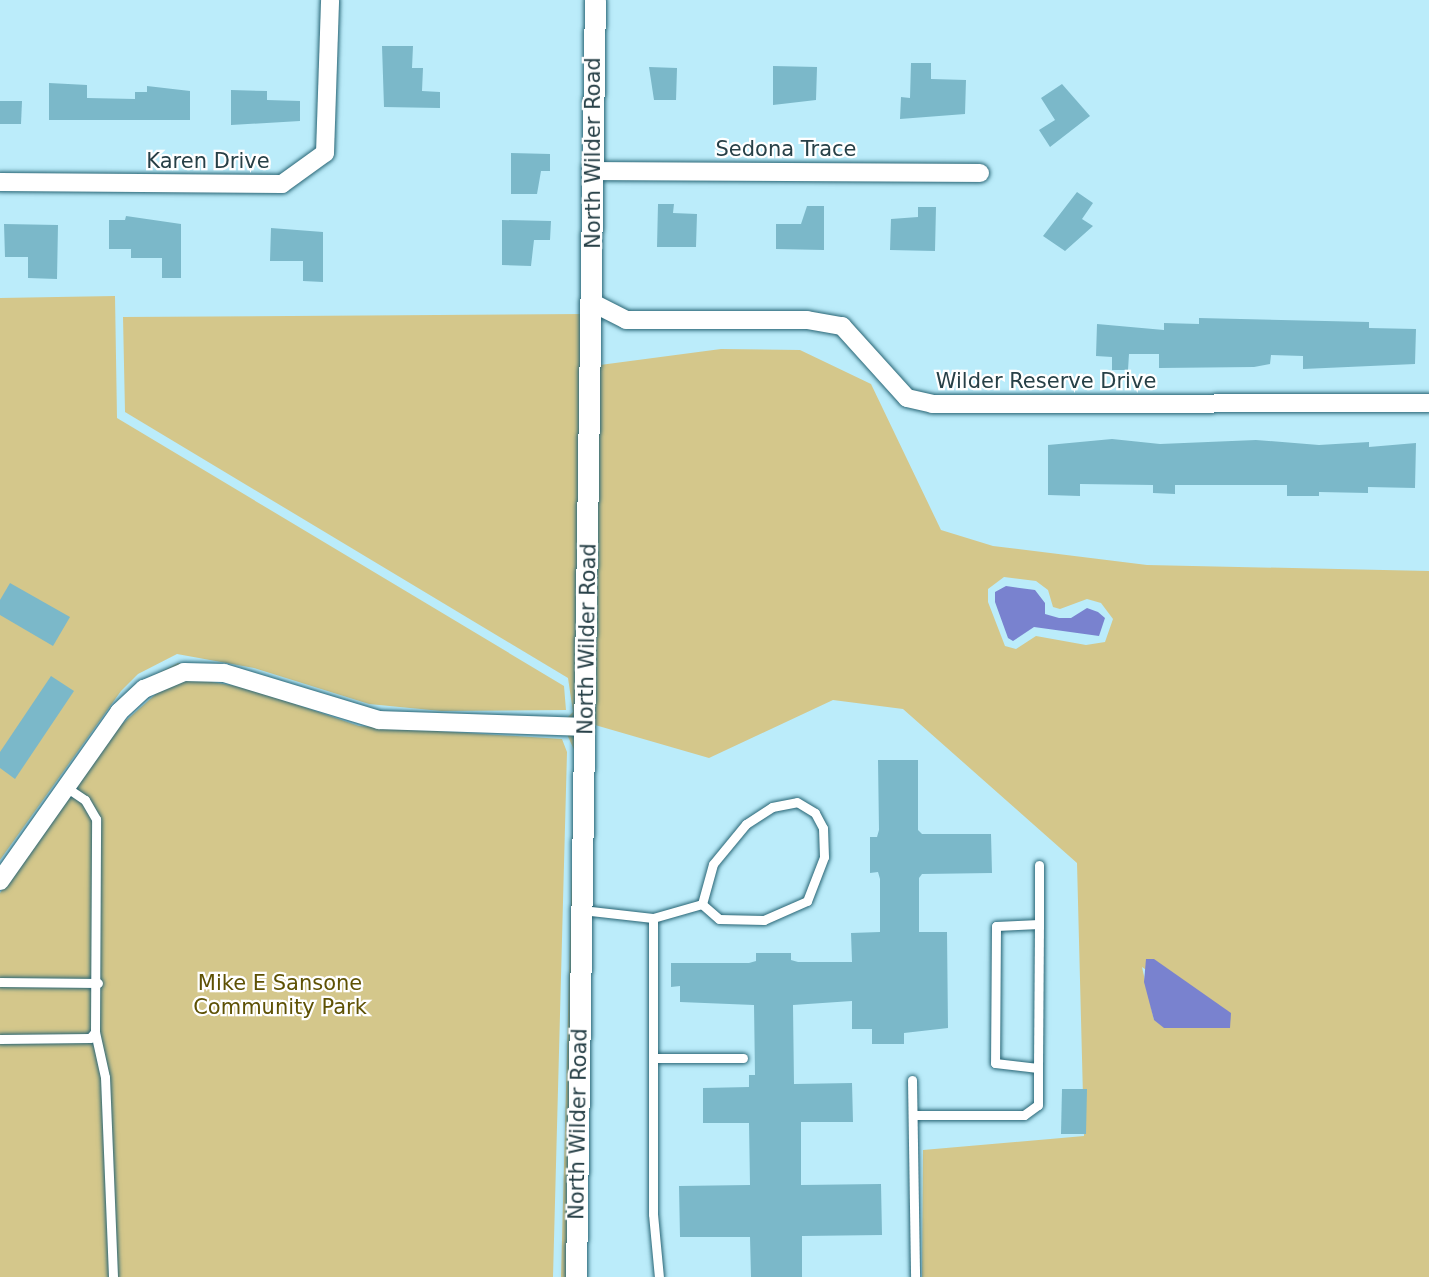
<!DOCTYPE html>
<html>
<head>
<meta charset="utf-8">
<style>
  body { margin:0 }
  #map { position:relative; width:1429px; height:1277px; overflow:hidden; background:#bbecfa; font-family:"DejaVu Sans",sans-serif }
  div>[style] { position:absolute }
  .green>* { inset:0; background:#d4c78b }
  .water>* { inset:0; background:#7982cf }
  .building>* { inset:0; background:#7bb8c9 }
  .roads { filter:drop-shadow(0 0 2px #276474) drop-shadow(0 0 2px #276474) }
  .service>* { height:9px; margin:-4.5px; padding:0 4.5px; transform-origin:4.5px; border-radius:4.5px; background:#fff }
  .minor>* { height:18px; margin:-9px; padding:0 9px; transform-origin:9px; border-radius:9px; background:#fff }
  .tertiary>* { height:21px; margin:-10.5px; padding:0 10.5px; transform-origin:10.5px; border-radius:10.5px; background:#fff }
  span { translate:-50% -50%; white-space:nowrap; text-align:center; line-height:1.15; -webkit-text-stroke:4.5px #fff; paint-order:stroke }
  .street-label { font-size:21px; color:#274047 }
  .park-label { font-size:21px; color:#5e5104 }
</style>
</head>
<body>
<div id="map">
  <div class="green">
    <i style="clip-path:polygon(115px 296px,117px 418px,564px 686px,566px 710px,441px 711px,369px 704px,254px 668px,177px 654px,138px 674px,121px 691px,0 860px,0 298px)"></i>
    <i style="clip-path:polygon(583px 314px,567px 1277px,561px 1277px,575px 752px,565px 730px,360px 717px,223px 672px,165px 677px,115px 720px,0 881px,0 875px,126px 697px,143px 681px,178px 663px,252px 676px,368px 713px,441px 719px,566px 719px,573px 712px,568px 678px,125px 412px,123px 317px)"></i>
    <i style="clip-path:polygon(evenodd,721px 349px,800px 350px,871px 384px,941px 530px,993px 546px,1147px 565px,1429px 571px,1429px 1277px,922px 1277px,923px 1150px,1084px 1136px,1077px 863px,903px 709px,833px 700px,709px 758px,595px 725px,600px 365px,721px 349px,1004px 577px,1036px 581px,1048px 590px,1053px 607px,1060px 609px,1087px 599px,1101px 603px,1113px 619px,1105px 642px,1086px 645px,1036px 636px,1016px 649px,1005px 646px,988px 602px,988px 589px,1004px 577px,721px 349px,1142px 967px,1230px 1028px,1154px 1020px,1142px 967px)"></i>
    <i style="clip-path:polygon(194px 679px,248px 688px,359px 726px,562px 739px,567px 752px,553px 1277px,0 1277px,0 893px,121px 725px,166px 685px)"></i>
  </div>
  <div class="water">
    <i style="clip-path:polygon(1006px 586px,1035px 590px,1045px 603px,1045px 614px,1059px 618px,1071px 618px,1087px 608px,1098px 612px,1105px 618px,1099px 636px,1034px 627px,1013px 641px,1008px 638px,995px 602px,995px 592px)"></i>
    <i style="clip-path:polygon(1146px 959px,1154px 959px,1231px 1013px,1230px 1028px,1164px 1028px,1154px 1020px,1144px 982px)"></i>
  </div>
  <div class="building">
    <i style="clip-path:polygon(382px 46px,413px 46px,412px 68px,423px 68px,422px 91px,440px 92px,440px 108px,384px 107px)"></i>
    <i style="clip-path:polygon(911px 63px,931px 63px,931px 79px,966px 80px,965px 114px,900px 119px,901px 97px,910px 98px)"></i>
    <i style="clip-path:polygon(773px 66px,817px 67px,816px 100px,773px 105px)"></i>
    <i style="clip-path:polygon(649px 67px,677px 68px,676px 100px,654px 100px)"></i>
    <i style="clip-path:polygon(49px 83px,87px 85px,87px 98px,135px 99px,135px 92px,147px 92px,147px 86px,190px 91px,190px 120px,49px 120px)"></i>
    <i style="clip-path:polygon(1062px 84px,1090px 116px,1050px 147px,1039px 130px,1055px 120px,1041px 98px)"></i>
    <i style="clip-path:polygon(231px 90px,267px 91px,267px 100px,300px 101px,300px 121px,231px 125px)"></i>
    <i style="clip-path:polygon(0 101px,22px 101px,21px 124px,0 124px)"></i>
    <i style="clip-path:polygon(511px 153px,550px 154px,550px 171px,541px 171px,537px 194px,511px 194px)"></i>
    <i style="clip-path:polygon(1077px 192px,1093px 203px,1082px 219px,1093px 226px,1065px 251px,1043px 236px)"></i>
    <i style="clip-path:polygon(658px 204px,674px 204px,673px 213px,697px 214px,696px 247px,657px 247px)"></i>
    <i style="clip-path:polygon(807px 206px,824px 206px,824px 250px,776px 249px,776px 224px,801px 224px)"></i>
    <i style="clip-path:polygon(918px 207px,936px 207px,935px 251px,890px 250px,891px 219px,918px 217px)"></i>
    <i style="clip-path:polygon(126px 216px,181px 224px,181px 278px,162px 278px,162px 258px,131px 258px,131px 249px,109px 249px,109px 220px,125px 220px)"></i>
    <i style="clip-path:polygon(502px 220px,551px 221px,550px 240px,534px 240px,531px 266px,502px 265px)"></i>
    <i style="clip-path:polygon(4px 224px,58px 225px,57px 279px,28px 278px,28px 257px,5px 257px)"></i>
    <i style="clip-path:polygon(271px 228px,323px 232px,323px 282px,303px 281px,303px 261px,270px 261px)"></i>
    <i style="clip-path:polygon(1199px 318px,1369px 322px,1369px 328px,1416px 329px,1415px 364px,1303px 369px,1303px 356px,1271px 355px,1270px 364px,1254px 367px,1159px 368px,1159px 354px,1129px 354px,1128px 370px,1112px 370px,1112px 357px,1096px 356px,1097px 324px,1164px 330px,1164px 323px,1199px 324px)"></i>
    <i style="clip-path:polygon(1112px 439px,1160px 444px,1256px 440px,1319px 445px,1369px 442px,1369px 447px,1416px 443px,1415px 488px,1368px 487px,1368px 493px,1319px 492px,1319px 496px,1287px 496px,1287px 485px,1175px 485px,1175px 494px,1153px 493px,1153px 485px,1080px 484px,1080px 496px,1048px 495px,1048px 445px)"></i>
    <i style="clip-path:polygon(10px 583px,70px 617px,53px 646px,0 615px,0 600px)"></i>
    <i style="clip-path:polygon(51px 676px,74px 691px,15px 779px,0 768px,0 752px)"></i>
    <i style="clip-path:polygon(878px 760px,918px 760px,918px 830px,922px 834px,991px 834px,992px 873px,922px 874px,919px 878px,919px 932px,947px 932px,948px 1028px,904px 1033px,904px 1044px,872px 1044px,872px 1029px,852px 1029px,852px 1001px,793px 1005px,794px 1084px,852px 1083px,853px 1122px,801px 1122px,801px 1185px,881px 1184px,882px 1235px,802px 1236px,802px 1277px,751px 1277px,750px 1237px,680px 1237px,679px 1186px,750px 1185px,749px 1123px,703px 1123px,703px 1088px,749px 1087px,749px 1075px,755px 1075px,754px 1005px,680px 1002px,680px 986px,671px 987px,671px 963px,749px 963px,756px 961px,756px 953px,791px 953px,791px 960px,798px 962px,852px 962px,851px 933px,880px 932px,880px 879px,878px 872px,870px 873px,870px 837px,877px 837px,879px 830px)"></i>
    <i style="clip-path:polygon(1062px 1089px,1087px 1089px,1086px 1134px,1061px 1134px)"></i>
  </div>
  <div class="roads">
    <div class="service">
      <i style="left:582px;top:910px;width:71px;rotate:6.4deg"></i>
      <i style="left:653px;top:918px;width:296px;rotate:90deg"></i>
      <i style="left:653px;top:1214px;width:63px;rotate:84.6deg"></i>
      <i style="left:653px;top:918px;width:51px;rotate:-15.9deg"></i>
      <i style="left:702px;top:904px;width:41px;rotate:-74.6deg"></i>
      <i style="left:713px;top:864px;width:52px;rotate:-50.5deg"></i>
      <i style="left:746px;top:824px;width:31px;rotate:-33deg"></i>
      <i style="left:772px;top:807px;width:25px;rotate:-11deg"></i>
      <i style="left:797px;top:802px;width:21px;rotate:31deg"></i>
      <i style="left:815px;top:813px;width:17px;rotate:62deg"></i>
      <i style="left:823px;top:828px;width:29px;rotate:88deg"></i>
      <i style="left:824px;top:857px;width:47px;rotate:111.1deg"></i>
      <i style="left:807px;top:901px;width:47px;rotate:156.2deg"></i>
      <i style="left:764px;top:920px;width:45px;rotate:-178.7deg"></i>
      <i style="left:719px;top:919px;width:23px;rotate:-139deg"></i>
      <i style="left:1039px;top:924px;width:59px;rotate:-90deg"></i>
      <i style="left:0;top:982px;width:98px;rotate:0.6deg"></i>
      <i style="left:95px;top:1032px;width:46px;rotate:77.5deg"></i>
      <i style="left:105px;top:1077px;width:200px;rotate:87.7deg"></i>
      <i style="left:0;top:1039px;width:90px;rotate:-0.6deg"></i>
      <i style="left:90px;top:1038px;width:8px;rotate:-50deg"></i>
      <i style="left:95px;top:1032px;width:213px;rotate:-89.7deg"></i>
      <i style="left:96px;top:819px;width:22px;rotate:-120deg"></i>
      <i style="left:85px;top:800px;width:23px;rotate:-146deg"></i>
      <i style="left:653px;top:1058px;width:90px"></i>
      <i style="left:912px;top:1080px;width:197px;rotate:89.1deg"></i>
      <i style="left:914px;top:1115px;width:110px"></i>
      <i style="left:1024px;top:1115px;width:17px;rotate:-36deg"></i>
      <i style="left:1038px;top:1105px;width:37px;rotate:-90deg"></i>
      <i style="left:1038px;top:1068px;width:144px;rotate:-89.6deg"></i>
      <i style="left:1039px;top:924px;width:43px;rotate:177.3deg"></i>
      <i style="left:996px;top:926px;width:137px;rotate:90.4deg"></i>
      <i style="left:995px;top:1063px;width:43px;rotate:6.6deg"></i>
    </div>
    <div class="minor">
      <i style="left:591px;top:171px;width:389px;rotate:0.3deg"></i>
      <i style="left:0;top:182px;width:282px;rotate:0.4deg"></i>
      <i style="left:282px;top:184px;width:53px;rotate:-35.8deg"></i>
      <i style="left:325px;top:153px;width:153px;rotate:-88.1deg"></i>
      <i style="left:593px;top:303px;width:37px;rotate:27deg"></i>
      <i style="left:626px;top:320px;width:181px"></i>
      <i style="left:807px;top:320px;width:36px;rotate:10deg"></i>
      <i style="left:842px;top:326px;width:97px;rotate:47.9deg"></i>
      <i style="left:907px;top:398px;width:26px;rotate:13deg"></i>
      <i style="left:932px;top:404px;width:497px;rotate:-0.1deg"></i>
      <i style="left:0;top:881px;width:207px;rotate:-54.8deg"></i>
      <i style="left:119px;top:712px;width:34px;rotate:-43deg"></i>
      <i style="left:144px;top:689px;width:43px;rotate:-23deg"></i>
      <i style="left:184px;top:672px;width:40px;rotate:1.4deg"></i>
      <i style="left:224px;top:673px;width:162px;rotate:16.9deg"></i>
      <i style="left:379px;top:720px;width:207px;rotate:1.9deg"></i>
    </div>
    <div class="tertiary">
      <i style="left:576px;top:1277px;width:1277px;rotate:-89.15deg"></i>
    </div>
  </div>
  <div class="street-label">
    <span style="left:786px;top:149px">Sedona Trace</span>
    <span style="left:593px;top:153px;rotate:-90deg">North Wilder Road</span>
    <span style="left:208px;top:161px">Karen Drive</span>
    <span style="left:1046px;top:381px">Wilder Reserve Drive</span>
    <span style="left:587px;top:639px;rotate:-89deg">North Wilder Road</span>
    <span style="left:578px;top:1124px;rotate:-89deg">North Wilder Road</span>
  </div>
  <div class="park-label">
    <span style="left:280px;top:995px">Mike E Sansone<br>Community Park</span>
  </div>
</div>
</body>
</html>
